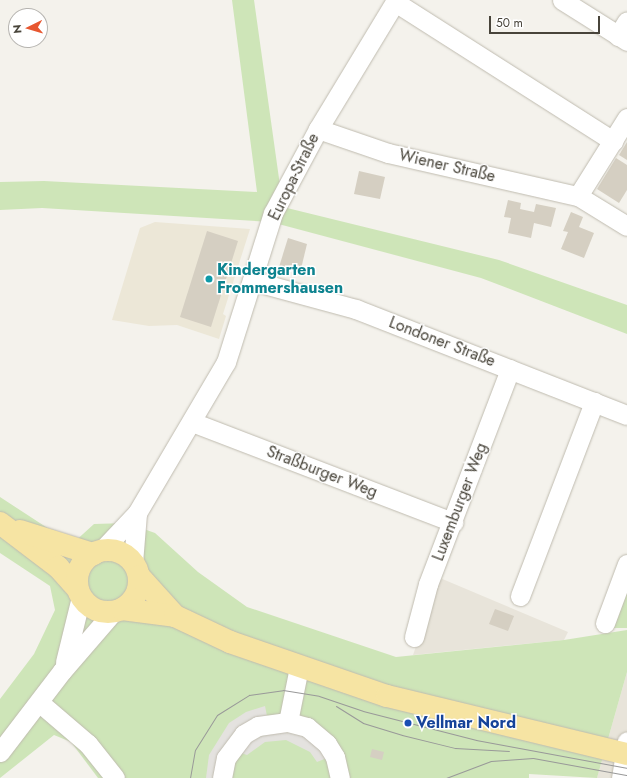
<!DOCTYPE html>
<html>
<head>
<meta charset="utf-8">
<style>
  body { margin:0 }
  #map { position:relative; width:627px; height:778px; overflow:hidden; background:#f4f2ec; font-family:Jost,sans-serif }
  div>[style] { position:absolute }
  .residential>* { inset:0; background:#e8e4da }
  .education>* { inset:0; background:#ece7d7 }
  .green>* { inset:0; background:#cee5b8 }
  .parking>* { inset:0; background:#e4e2df }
  .building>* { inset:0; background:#d5cfc2 }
  .roads { filter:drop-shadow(0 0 1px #bfbbaf) drop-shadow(0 0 1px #bfbbaf) }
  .minor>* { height:19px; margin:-9.5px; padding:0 9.5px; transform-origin:9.5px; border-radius:9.5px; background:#fff }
  .major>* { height:22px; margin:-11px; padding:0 11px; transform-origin:11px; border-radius:11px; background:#f6e4a3 }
  .major>.ring { margin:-11px; padding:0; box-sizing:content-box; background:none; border:22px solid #f6e4a3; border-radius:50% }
  .tram>* { height:1px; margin:-0.5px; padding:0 0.5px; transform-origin:0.5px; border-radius:0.5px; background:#999 }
  .dots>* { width:11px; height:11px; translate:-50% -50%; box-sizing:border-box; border:2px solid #fff; border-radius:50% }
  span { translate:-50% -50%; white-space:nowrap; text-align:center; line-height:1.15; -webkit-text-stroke:3px #fff; paint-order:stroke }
  .street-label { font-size:16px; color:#48443a }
  .culture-label { font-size:16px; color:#0d838f; font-weight:700 }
  .left { translate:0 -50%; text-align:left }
  .transit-label { font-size:16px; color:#164399; font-weight:700 }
  .north { position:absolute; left:8px; top:8px; width:40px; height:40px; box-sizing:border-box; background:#fff; border:1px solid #b6b4b0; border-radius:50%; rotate:265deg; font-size:11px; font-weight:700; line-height:16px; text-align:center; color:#48443a }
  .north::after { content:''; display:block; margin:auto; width:14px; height:18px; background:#e75730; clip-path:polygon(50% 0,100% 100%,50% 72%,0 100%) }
  .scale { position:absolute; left:489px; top:16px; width:111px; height:18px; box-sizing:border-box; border:2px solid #48443a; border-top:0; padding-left:5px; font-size:12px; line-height:14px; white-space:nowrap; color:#48443a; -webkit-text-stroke:3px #fff; paint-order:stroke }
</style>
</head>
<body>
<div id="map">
  <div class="residential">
    <i style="clip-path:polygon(440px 578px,568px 632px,564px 640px,413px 655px)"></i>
    <i style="clip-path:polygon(627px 672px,627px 778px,597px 778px)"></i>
  </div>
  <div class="education">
    <i style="clip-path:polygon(155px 222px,250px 229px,223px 314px,226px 316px,219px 339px,177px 325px,149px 326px,112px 320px,140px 228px)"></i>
  </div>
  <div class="green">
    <i style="clip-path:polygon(232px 0,254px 0,283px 207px,499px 260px,627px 305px,627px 334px,481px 278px,271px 222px,42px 208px,0 210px,0 182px,44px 181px,257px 192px)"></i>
    <i style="clip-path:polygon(0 497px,72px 544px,94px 524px,127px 523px,155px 533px,198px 572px,247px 607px,396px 657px,564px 640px,627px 630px,627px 672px,597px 778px,529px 774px,529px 778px,98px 778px,71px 742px,54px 735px,0 778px,0 699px,34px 654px,55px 610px,50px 586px,0 553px)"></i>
    <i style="clip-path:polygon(627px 591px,627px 628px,613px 628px)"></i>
  </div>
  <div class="parking">
    <i style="clip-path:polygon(265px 706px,267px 716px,216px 778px,206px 778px,209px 755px,229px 723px,246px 712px)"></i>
    <i style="clip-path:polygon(287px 728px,312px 740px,327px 758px,317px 762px,310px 752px,286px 740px,265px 742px,247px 755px,238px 752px,256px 733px)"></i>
  </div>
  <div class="building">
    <i style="clip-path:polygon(627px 142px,627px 160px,619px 155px)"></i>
    <i style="clip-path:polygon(616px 158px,627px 165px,627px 190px,619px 203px,597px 189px)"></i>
    <i style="clip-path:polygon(359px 171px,385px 177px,380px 199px,354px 194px)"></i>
    <i style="clip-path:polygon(508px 200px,521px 203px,520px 209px,534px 212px,536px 204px,556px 208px,551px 227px,534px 223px,531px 238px,508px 233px,511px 218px,504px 217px)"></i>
    <i style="clip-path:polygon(571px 212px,583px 217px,579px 227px,594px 233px,584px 258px,561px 249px,568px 232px,563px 231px)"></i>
    <i style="clip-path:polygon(207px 231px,238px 241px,211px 327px,180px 317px)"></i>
    <i style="clip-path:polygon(288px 238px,307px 244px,300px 273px,279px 267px)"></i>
    <i style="clip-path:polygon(495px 609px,514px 616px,508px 631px,489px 624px)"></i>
    <i style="clip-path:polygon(372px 749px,384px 752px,382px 760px,370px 757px)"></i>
  </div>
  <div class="roads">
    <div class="minor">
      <i style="left:562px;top:0;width:77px;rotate:32.2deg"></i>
      <i style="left:395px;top:2px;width:259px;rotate:32.5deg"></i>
      <i style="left:618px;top:36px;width:17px;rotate:-59deg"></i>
      <i style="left:318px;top:129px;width:74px;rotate:18.9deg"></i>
      <i style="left:388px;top:153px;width:195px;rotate:12.8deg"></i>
      <i style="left:578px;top:196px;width:57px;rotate:31.5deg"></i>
      <i style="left:578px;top:196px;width:92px;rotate:-57.9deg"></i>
      <i style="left:253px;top:281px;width:107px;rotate:15.2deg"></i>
      <i style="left:356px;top:309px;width:291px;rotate:21.4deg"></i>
      <i style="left:192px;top:422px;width:280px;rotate:21deg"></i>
      <i style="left:102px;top:550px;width:51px;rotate:-46.6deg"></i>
      <i style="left:137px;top:513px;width:175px;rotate:-59.5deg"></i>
      <i style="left:226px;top:362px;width:156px;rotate:-72.5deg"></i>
      <i style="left:273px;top:213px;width:95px;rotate:-61.8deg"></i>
      <i style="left:318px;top:129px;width:151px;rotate:-58.8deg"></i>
      <i style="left:133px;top:563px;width:50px;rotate:-85.4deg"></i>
      <i style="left:520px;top:596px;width:208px;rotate:-69.1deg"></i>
      <i style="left:605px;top:623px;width:63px;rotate:-69.6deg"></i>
      <i style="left:414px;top:637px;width:55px;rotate:-75.2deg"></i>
      <i style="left:428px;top:584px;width:230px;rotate:-69.1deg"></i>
      <i style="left:65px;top:662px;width:67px;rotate:-76.2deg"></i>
      <i style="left:40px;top:703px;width:63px;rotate:40.5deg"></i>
      <i style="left:88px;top:744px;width:43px;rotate:51.5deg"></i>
      <i style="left:288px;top:722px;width:56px;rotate:-78.7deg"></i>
      <i style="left:0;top:752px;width:102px;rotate:-52.6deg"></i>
      <i style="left:62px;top:671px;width:78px;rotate:-49.2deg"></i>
      <i style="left:222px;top:778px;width:20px;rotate:-79deg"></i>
      <i style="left:226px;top:758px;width:30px;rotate:-53deg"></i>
      <i style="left:244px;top:734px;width:16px;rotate:-30deg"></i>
      <i style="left:258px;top:726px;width:30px;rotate:-8deg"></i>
      <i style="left:288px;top:722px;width:20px;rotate:15deg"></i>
      <i style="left:307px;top:727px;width:26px;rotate:40deg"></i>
      <i style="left:327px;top:744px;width:15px;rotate:58deg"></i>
      <i style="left:335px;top:757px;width:22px;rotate:77deg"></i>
      <i style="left:621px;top:778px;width:37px;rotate:-81deg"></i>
    </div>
    <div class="major">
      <i style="left:0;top:523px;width:73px;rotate:37.2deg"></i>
      <i style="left:58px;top:567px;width:28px;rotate:48deg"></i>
      <i style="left:20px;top:531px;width:77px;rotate:17.5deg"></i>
      <i class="ring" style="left:77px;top:550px;width:40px;height:40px"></i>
      <i style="left:139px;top:576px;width:54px;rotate:48deg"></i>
      <i style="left:122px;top:609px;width:53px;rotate:7.5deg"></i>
      <i style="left:175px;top:616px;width:61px;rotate:25.3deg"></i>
      <i style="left:230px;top:642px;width:166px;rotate:19deg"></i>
      <i style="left:387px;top:696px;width:247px;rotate:13.6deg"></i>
    </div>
  </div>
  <div class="tram">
    <i style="left:336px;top:706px;width:32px;rotate:32deg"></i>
    <i style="left:363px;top:723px;width:41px;rotate:17.1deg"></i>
    <i style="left:402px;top:735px;width:55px;rotate:13.8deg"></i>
    <i style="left:455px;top:748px;width:54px;rotate:3.2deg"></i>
    <i style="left:190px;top:778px;width:28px;rotate:-80deg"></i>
    <i style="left:195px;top:750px;width:41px;rotate:-57.8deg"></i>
    <i style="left:217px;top:715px;width:38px;rotate:-32deg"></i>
    <i style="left:249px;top:695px;width:34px;rotate:-8deg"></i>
    <i style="left:283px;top:690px;width:36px;rotate:9deg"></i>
    <i style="left:319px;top:696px;width:46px;rotate:18.8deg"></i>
    <i style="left:363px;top:711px;width:117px;rotate:14.4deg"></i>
    <i style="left:476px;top:740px;width:154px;rotate:10.5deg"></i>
    <i style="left:446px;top:778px;width:48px;rotate:-20.7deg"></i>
    <i style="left:491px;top:761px;width:42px;rotate:-4.1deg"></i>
    <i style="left:533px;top:758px;width:96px;rotate:10.3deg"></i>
  </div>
  <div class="dots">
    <i style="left:209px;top:279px;background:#0f9aa8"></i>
    <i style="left:408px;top:723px;background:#1a4fb4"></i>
  </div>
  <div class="street-label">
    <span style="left:447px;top:166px;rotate:13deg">Wiener Straße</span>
    <span style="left:294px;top:177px;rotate:-64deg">Europa-Straße</span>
    <span style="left:442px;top:342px;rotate:21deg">Londoner Straße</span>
    <span style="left:322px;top:472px;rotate:21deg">Straßburger Weg</span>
    <span style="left:460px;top:502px;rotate:-69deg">Luxemburger Weg</span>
  </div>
  <div class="culture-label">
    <span class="left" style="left:217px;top:279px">Kindergarten<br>Frommershausen</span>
  </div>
  <div class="transit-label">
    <span class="left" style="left:416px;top:723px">Vellmar Nord</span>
  </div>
  <div class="north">N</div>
  <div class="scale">50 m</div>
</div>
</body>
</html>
